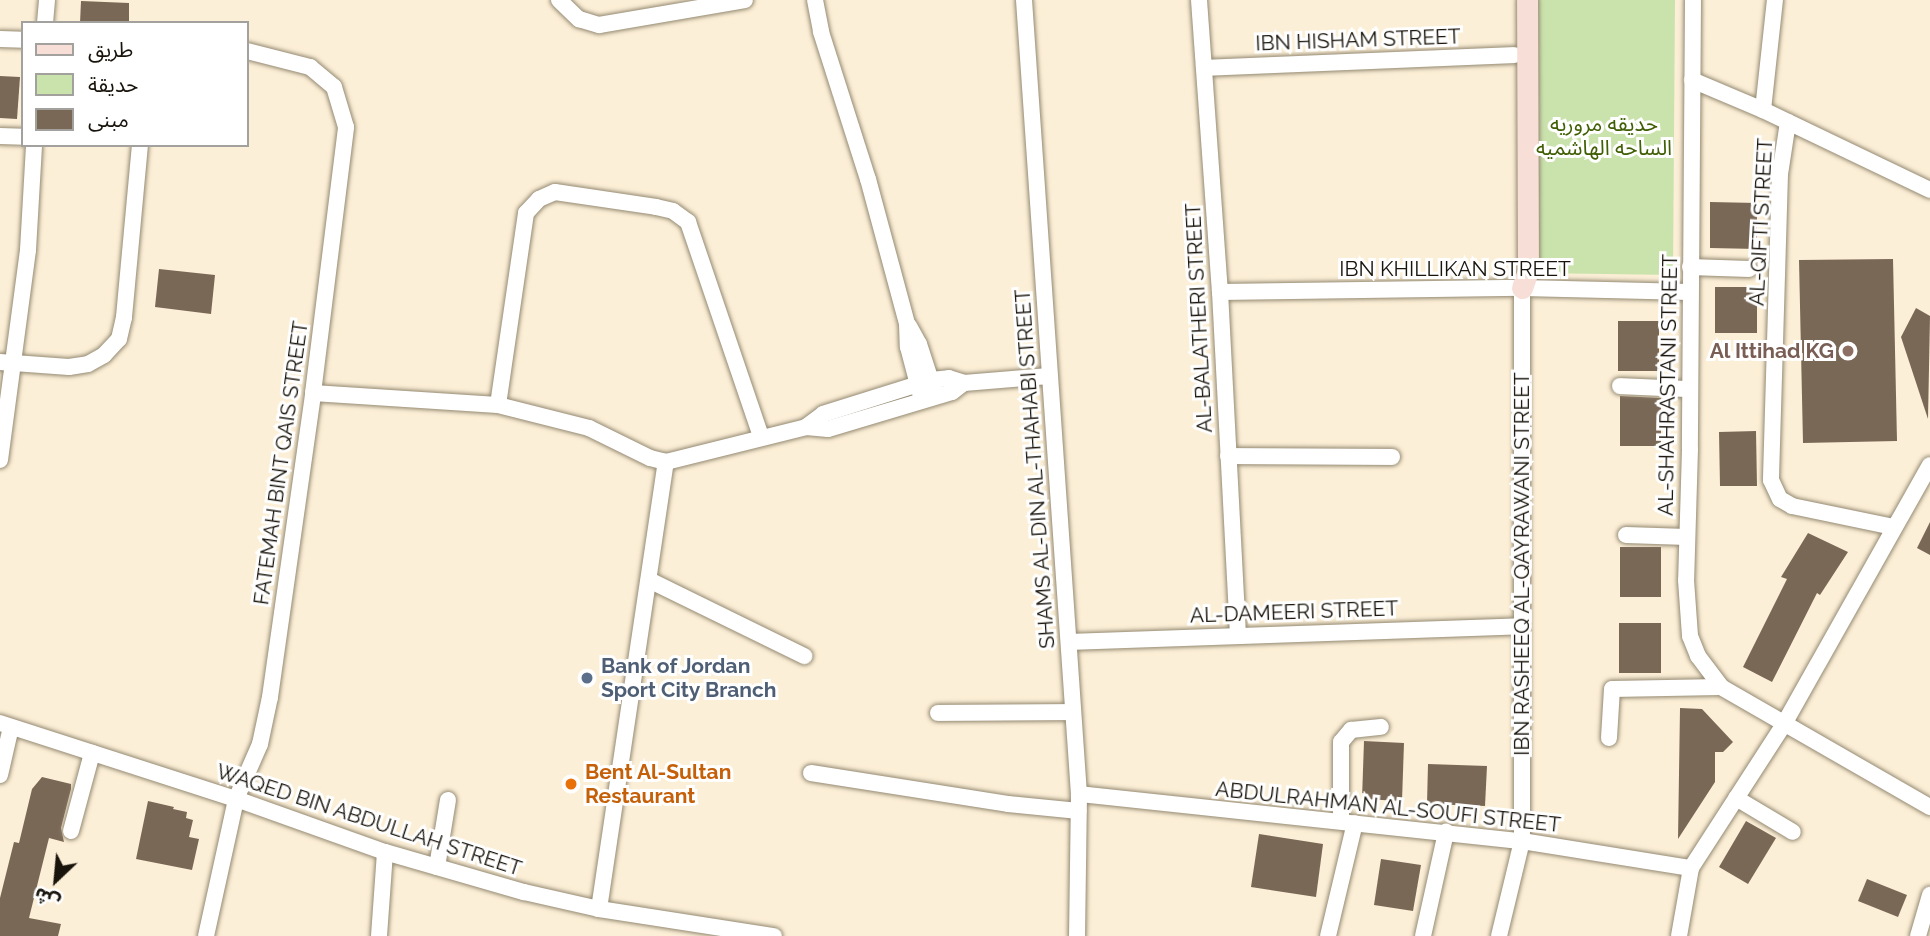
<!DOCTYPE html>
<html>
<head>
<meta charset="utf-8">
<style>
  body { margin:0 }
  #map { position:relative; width:1930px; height:936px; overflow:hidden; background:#fcefd7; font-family:Raleway,"Noto Sans Arabic",sans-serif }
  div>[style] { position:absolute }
  .green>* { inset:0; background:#cae3ad }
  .building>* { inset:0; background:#7a6857 }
  .roads { filter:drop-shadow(0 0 2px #948972) drop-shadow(0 0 2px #948972) }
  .minor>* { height:16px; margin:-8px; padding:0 8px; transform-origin:8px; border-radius:8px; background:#fff }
  .major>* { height:21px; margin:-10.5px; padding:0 10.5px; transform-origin:10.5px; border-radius:10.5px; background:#f7ded7 }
  .dots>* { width:19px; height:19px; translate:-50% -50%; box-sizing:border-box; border:4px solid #fff; border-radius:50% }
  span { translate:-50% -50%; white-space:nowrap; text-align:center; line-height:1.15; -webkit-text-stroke:6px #fff; paint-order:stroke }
  .street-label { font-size:21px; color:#18130b }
  .park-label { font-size:21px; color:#405e04 }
  .education-label { font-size:21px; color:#785e54; font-weight:700 }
  .right { translate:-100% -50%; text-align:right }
  .service-label { font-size:21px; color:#4e5e75; font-weight:700 }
  .left { translate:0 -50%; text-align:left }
  .food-label { font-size:21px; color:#c56008; font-weight:700 }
  .legend { position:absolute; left:21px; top:21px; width:228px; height:126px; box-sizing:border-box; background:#fff; border:2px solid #a3a19d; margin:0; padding:9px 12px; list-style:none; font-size:21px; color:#18130b }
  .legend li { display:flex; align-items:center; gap:14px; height:35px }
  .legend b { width:35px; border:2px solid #a3a19d }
  .north { position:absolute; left:21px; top:845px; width:70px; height:70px; -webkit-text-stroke:5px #fff; paint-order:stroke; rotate:206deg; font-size:19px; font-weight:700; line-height:28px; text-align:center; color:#18130b }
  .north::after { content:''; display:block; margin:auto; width:24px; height:32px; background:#18130b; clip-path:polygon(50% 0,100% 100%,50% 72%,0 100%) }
</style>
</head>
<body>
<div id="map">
  <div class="green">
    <i style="clip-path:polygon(1535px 0,1675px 0,1673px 275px,1533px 273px)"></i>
  </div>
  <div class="building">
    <i style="clip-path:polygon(81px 1px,129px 3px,129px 23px,80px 23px)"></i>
    <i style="clip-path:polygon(0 76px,20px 77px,17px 119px,0 118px)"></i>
    <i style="clip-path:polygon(1710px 202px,1757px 203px,1757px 249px,1710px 248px)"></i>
    <i style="clip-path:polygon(1893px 259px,1897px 441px,1803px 443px,1799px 260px)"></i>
    <i style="clip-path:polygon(159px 269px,215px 275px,211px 314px,155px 307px)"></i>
    <i style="clip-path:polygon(1715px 287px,1757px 287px,1757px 333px,1715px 333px)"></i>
    <i style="clip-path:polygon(1916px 308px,1930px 316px,1928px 419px,1901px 337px)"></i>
    <i style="clip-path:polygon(1618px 321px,1659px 321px,1659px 371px,1618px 371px)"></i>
    <i style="clip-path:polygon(1620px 396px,1661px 398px,1661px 446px,1620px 446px)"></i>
    <i style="clip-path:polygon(1756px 431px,1757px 486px,1720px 486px,1719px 432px)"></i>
    <i style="clip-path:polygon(1930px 522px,1930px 555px,1917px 548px)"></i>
    <i style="clip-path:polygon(1808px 533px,1848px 552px,1820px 595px,1817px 593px,1772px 682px,1743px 667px,1787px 579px,1781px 577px)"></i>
    <i style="clip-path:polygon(1620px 547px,1661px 547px,1661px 597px,1620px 597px)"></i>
    <i style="clip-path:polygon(1619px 623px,1661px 623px,1661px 673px,1619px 673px)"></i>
    <i style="clip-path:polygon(1680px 708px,1702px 709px,1733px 742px,1723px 752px,1715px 752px,1715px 782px,1678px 839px)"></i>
    <i style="clip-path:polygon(1364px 741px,1404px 743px,1402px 801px,1362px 799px)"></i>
    <i style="clip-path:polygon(1428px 764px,1487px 766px,1485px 806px,1427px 804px)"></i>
    <i style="clip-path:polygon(42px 777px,71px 784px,71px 789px,61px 828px,64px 842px,49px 838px,29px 918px,61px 924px,58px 936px,0 936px,0 898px,14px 842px,19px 843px,32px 789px)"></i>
    <i style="clip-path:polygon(148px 801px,174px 807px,173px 809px,187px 812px,186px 818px,193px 820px,189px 837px,199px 839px,192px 870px,136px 859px)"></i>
    <i style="clip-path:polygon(1746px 821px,1776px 838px,1748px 884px,1719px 867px)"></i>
    <i style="clip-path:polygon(1259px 834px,1323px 844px,1316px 897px,1251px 887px)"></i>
    <i style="clip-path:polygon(1381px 859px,1421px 865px,1413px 911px,1374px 905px)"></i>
    <i style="clip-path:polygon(1867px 879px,1907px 895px,1898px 917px,1858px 901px)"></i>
  </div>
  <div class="roads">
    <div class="minor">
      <i style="left:559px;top:0;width:28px;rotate:44deg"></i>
      <i style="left:579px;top:19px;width:21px;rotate:17deg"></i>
      <i style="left:599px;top:25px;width:148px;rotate:-9.7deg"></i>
      <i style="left:815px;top:0;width:33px;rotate:79deg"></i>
      <i style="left:821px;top:32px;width:154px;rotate:72.3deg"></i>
      <i style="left:868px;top:179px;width:150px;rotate:74.9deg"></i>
      <i style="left:907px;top:324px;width:23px;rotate:88deg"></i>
      <i style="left:908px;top:347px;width:55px;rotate:75.2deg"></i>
      <i style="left:1024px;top:0;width:796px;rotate:86.04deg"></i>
      <i style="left:1079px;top:794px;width:142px;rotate:90.8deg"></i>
      <i style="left:1199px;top:0;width:293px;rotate:85.9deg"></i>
      <i style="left:1220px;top:292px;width:342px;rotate:87deg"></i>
      <i style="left:1693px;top:0;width:449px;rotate:90.4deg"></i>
      <i style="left:1690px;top:449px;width:131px;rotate:91.7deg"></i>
      <i style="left:1686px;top:580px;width:56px;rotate:85.9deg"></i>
      <i style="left:1690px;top:636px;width:22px;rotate:68deg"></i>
      <i style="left:1698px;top:656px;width:39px;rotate:53deg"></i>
      <i style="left:1721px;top:687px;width:241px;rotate:29.9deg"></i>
      <i style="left:45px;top:23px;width:23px;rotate:-85deg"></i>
      <i style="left:0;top:39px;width:23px;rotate:2deg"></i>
      <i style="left:1204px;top:68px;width:310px;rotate:-2.4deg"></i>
      <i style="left:1692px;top:80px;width:77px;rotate:22.9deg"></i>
      <i style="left:1763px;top:110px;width:185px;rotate:25.6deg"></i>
      <i style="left:1763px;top:110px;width:111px;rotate:-83.8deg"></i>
      <i style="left:1788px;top:122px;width:53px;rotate:98.7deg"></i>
      <i style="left:1780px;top:174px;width:306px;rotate:91.7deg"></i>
      <i style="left:1771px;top:480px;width:21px;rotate:65deg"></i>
      <i style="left:1780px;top:499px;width:14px;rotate:30deg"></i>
      <i style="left:1792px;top:506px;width:103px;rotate:11.7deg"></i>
      <i style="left:0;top:136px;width:23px;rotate:2deg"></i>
      <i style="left:1690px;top:267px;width:59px;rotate:1.9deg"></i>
      <i style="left:1220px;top:292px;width:302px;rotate:-0.8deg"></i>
      <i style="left:1522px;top:288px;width:168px;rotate:1.4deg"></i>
      <i style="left:909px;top:326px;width:21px;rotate:61deg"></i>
      <i style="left:919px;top:344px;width:48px;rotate:71.9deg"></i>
      <i style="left:0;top:362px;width:69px;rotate:4.1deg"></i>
      <i style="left:69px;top:367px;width:19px;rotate:-9deg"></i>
      <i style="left:88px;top:364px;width:18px;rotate:-29deg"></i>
      <i style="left:104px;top:355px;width:22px;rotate:-47deg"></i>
      <i style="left:119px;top:339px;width:23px;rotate:-77deg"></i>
      <i style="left:124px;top:317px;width:173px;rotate:-84.7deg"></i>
      <i style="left:1620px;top:386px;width:70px;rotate:2.5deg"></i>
      <i style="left:313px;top:393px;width:185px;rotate:3.7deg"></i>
      <i style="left:498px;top:405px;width:94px;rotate:14.2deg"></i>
      <i style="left:589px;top:428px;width:68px;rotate:26.2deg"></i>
      <i style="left:650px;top:458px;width:16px;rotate:14deg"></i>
      <i style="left:666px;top:462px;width:144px;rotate:-14deg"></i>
      <i style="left:806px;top:427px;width:22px;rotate:5deg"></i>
      <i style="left:828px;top:429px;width:129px;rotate:-16.6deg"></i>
      <i style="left:952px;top:392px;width:15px;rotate:-37deg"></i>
      <i style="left:498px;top:405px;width:194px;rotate:-81.7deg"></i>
      <i style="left:526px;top:213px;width:19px;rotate:-47deg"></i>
      <i style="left:539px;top:199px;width:17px;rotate:-24deg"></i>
      <i style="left:555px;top:192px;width:102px;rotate:8.4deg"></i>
      <i style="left:656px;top:207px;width:17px;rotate:13deg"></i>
      <i style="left:673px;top:211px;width:19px;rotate:36deg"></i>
      <i style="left:688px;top:222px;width:227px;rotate:71.2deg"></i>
      <i style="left:806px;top:427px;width:21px;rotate:-37deg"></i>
      <i style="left:823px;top:414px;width:113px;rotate:-17.5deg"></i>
      <i style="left:931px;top:380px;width:18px;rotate:-6deg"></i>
      <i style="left:949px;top:378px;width:16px;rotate:18deg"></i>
      <i style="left:964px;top:383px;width:85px;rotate:-4.7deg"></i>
      <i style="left:1228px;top:456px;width:164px;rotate:0.3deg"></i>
      <i style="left:0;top:460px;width:212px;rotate:-82.4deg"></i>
      <i style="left:28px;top:250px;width:105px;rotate:-86.7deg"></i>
      <i style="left:1626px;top:535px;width:61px;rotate:1.9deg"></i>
      <i style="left:649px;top:580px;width:173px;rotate:26.1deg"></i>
      <i style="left:1069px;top:642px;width:452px;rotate:-2deg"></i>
      <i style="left:938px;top:713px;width:134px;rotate:-0.4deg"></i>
      <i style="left:0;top:723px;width:248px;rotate:17.9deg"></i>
      <i style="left:236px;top:799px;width:158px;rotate:19.6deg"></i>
      <i style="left:385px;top:852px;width:145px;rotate:16.1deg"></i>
      <i style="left:524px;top:892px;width:77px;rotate:12.8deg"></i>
      <i style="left:599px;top:909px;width:177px;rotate:8.8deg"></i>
      <i style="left:1609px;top:738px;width:49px;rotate:-86.5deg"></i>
      <i style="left:1612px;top:689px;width:109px;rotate:-1.1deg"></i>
      <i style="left:811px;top:773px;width:199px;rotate:8.9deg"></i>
      <i style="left:1008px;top:804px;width:71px;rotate:5.6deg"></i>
      <i style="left:0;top:775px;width:49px;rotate:-77.1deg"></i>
      <i style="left:1079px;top:794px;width:445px;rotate:6.1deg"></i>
      <i style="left:1522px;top:841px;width:171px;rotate:9.1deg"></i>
      <i style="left:1736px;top:798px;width:66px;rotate:30.8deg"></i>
      <i style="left:1341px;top:821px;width:79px;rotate:-90deg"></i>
      <i style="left:1341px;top:742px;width:16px;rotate:-50deg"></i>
      <i style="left:1351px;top:730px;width:30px;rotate:-6deg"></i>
      <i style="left:71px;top:831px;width:81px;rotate:-74.9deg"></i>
      <i style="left:437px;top:867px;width:68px;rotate:-80.7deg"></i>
      <i style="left:599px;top:909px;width:452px;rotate:-81.5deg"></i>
      <i style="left:206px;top:936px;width:140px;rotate:-77.6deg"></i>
      <i style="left:236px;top:799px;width:60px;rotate:-66.4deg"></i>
      <i style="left:260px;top:744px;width:48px;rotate:-78deg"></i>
      <i style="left:270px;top:697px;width:307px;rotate:-81.9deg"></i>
      <i style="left:313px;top:393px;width:268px;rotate:-82.9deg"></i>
      <i style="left:346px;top:127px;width:42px;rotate:-106.7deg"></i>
      <i style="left:334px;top:87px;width:31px;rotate:-140deg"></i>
      <i style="left:310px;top:67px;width:65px;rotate:-165.7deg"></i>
      <i style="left:379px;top:936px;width:84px;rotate:-85.9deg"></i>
      <i style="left:1328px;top:936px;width:116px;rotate:-76.6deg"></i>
      <i style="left:1423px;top:936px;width:107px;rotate:-77.5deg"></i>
      <i style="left:1499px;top:936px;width:98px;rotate:-76.4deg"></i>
      <i style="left:1522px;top:841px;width:553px;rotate:-90deg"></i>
      <i style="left:1679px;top:936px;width:69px;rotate:-80deg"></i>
      <i style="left:1691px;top:868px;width:171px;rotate:-57.1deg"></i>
      <i style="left:1784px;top:724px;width:297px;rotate:-60.6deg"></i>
      <i style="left:1918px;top:936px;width:43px;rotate:-73.7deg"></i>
    </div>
    <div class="major">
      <i style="left:1522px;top:288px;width:18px;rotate:-71deg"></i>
      <i style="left:1528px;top:271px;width:271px;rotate:-90.2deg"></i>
    </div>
  </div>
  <div class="dots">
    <i style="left:1848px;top:351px;background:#8d6e63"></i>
    <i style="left:587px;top:678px;background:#5c6f8a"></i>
    <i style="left:571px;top:784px;background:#e8710a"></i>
  </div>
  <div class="street-label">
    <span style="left:1358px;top:40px;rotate:-2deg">IBN HISHAM STREET</span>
    <span style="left:1761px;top:222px;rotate:-87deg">AL-QIFTI STREET</span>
    <span style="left:1455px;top:269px">IBN KHILLIKAN STREET</span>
    <span style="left:1199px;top:318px;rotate:-93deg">AL-BALATHERI STREET</span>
    <span style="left:1668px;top:385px;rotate:-89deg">AL-SHAHRASTANI STREET</span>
    <span style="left:281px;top:463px;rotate:-82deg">FATEMAH BINT QAIS STREET</span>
    <span style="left:1035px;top:469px;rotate:-94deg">SHAMS AL-DIN AL-THAHABI STREET</span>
    <span style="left:1522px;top:564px;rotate:-90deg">IBN RASHEEQ AL-QAYRAWANI STREET</span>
    <span style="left:1294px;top:612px;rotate:-2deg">AL-DAMEERI STREET</span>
    <span style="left:1388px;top:807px;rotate:6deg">ABDULRAHMAN AL-SOUFI STREET</span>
    <span style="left:369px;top:820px;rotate:18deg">WAQED BIN ABDULLAH STREET</span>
  </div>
  <div class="park-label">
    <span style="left:1604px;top:136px">حديقه مروريه<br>الساحه الهاشميه</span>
  </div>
  <div class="education-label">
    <span class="right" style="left:1834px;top:351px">Al Ittihad KG</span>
  </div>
  <div class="service-label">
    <span class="left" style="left:601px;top:678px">Bank of Jordan<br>Sport City Branch</span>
  </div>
  <div class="food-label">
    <span class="left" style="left:585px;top:784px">Bent Al-Sultan<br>Restaurant</span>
  </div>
  <ul class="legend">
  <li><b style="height:9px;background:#f7ded7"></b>طريق</li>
  <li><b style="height:19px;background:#cae3ad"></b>حديقة</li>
  <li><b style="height:19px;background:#7a6857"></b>مبنى</li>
  </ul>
  <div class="north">ش</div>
</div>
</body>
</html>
